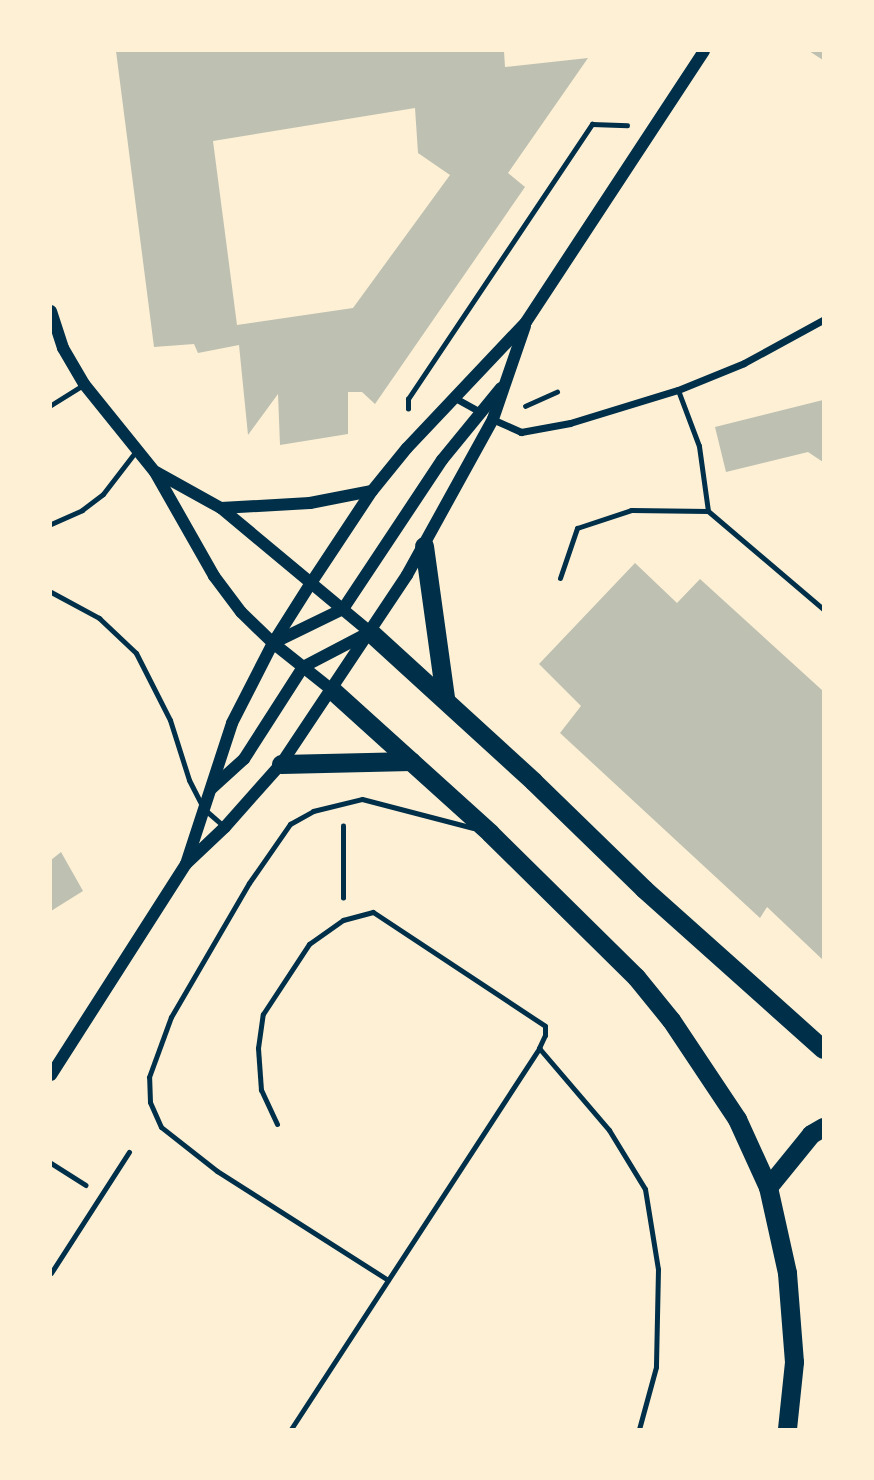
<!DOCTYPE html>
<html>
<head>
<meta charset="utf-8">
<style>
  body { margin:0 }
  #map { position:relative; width:874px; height:1480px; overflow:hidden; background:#fdf0d5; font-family:"Roboto Serif",serif }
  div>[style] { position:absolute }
  .building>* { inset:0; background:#bec0b2 }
  .path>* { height:4.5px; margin:-2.25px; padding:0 2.25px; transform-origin:2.25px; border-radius:2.25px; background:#003049 }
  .service>* { height:5px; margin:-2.5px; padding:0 2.5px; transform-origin:2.5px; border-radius:2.5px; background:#003049 }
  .minor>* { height:7px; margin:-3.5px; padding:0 3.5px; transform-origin:3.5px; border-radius:3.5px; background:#003049 }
  .tertiary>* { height:12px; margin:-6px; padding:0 6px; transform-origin:6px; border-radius:6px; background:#003049 }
  .trunk>* { height:19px; margin:-9.5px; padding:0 9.5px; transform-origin:9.5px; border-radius:9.5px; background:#003049 }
  span { translate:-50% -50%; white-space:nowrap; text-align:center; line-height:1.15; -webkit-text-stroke:7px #fdf0d5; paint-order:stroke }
  .frame { position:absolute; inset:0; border:52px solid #fdf0d5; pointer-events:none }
</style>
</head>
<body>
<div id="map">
  <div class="building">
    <i style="clip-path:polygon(evenodd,116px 51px,504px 51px,505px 67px,588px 58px,508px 173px,525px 187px,375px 404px,362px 392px,348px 392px,348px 434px,280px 445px,278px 394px,248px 435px,239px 345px,198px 353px,194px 344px,154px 347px,116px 51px,415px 108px,418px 153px,450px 175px,353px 308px,237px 325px,213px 141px,415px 108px)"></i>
    <i style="clip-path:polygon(809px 51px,823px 51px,823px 60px)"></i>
    <i style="clip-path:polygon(823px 400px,823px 462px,808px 452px,726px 472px,715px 427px)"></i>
    <i style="clip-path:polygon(635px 563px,677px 603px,700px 579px,823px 691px,823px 960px,767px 907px,760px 918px,560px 733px,581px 706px,539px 664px)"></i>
    <i style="clip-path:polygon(61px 852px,83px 891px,51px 911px,51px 860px)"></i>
  </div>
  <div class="path">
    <i style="left:525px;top:406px;width:35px;rotate:-24deg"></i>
    <i style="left:408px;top:409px;width:10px;rotate:-90deg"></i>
    <i style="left:408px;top:399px;width:331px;rotate:-56.2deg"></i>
    <i style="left:592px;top:124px;width:35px;rotate:2deg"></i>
    <i style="left:343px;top:898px;width:72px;rotate:-90deg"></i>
    <i style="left:51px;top:1163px;width:41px;rotate:32.2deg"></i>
  </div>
  <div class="service">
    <i style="left:51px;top:405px;width:39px;rotate:-32deg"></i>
    <i style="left:708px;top:511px;width:151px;rotate:40.4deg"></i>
    <i style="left:51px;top:524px;width:34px;rotate:-24deg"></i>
    <i style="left:82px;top:510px;width:26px;rotate:-37deg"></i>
    <i style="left:103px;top:494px;width:54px;rotate:-52.5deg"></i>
    <i style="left:560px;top:578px;width:53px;rotate:-71.2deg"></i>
    <i style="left:577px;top:528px;width:57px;rotate:-18.4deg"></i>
    <i style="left:631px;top:510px;width:77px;rotate:0.7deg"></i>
    <i style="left:708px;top:511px;width:66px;rotate:-97.9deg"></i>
    <i style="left:699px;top:446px;width:60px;rotate:-110.6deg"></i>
    <i style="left:51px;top:592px;width:55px;rotate:28.4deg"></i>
    <i style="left:99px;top:618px;width:51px;rotate:43.4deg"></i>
    <i style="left:136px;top:653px;width:75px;rotate:63.1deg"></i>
    <i style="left:170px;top:720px;width:63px;rotate:72.4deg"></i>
    <i style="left:189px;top:780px;width:33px;rotate:63deg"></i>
    <i style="left:204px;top:809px;width:28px;rotate:41deg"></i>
    <i style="left:277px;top:1124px;width:38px;rotate:-115deg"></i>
    <i style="left:261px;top:1090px;width:42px;rotate:-94.1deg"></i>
    <i style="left:258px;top:1048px;width:34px;rotate:-82deg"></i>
    <i style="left:263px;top:1014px;width:84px;rotate:-56.7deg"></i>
    <i style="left:309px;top:944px;width:42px;rotate:-35.2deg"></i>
    <i style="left:343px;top:920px;width:31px;rotate:-15deg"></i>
    <i style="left:373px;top:912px;width:206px;rotate:33.5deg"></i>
    <i style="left:545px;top:1026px;width:9px;rotate:90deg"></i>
    <i style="left:545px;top:1035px;width:14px;rotate:115deg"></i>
    <i style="left:539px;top:1048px;width:108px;rotate:49.5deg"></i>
    <i style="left:609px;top:1130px;width:69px;rotate:58.6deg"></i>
    <i style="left:645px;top:1189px;width:81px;rotate:80.8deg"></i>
    <i style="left:658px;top:1269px;width:98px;rotate:91.2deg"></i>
    <i style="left:656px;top:1367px;width:64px;rotate:105.3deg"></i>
    <i style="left:51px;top:1273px;width:144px;rotate:-57.2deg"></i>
    <i style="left:388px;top:1280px;width:203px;rotate:-147.5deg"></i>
    <i style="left:217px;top:1171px;width:71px;rotate:-141.8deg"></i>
    <i style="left:161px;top:1127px;width:27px;rotate:-114deg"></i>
    <i style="left:150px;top:1102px;width:25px;rotate:-92deg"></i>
    <i style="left:149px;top:1077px;width:64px;rotate:-69.9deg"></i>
    <i style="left:171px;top:1017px;width:155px;rotate:-59.8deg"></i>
    <i style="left:249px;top:883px;width:72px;rotate:-55.2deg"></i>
    <i style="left:290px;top:824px;width:26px;rotate:-29deg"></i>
    <i style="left:313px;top:811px;width:50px;rotate:-13.8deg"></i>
    <i style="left:362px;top:799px;width:115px;rotate:14.6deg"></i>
    <i style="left:291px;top:1429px;width:455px;rotate:-56.9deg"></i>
  </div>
  <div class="minor">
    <i style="left:455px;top:398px;width:31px;rotate:29deg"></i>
    <i style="left:492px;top:419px;width:32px;rotate:24deg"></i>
    <i style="left:521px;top:432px;width:50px;rotate:-10.4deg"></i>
    <i style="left:570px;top:423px;width:113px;rotate:-17deg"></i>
    <i style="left:678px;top:390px;width:71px;rotate:-22.2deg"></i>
    <i style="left:744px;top:363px;width:90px;rotate:-28.6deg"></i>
  </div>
  <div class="tertiary">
    <i style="left:51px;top:311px;width:39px;rotate:72deg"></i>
    <i style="left:63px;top:348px;width:42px;rotate:59.7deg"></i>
    <i style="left:84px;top:384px;width:113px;rotate:51.1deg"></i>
    <i style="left:155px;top:472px;width:120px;rotate:60.4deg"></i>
    <i style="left:214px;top:576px;width:45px;rotate:53.1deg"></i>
    <i style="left:241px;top:612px;width:45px;rotate:44.1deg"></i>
    <i style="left:273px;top:643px;width:75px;rotate:38.5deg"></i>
    <i style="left:156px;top:472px;width:74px;rotate:29deg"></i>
    <i style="left:221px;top:508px;width:194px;rotate:39.8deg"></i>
    <i style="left:221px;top:508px;width:89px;rotate:-3.2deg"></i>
    <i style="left:310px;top:503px;width:63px;rotate:-11deg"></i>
    <i style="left:273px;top:643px;width:78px;rotate:-25.9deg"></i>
    <i style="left:343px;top:609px;width:179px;rotate:-56.4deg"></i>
    <i style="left:442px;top:460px;width:93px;rotate:-50.7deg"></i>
    <i style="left:212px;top:788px;width:43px;rotate:-42.2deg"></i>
    <i style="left:244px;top:759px;width:109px;rotate:-57.3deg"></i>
    <i style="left:303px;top:667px;width:71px;rotate:-27.6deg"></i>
    <i style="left:186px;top:864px;width:148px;rotate:-71.9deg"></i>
    <i style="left:232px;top:723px;width:90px;rotate:-62.9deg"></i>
    <i style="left:273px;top:643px;width:71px;rotate:-57.7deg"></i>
    <i style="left:311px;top:583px;width:110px;rotate:-56.5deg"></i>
    <i style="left:372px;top:491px;width:55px;rotate:-50.9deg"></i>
    <i style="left:407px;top:448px;width:173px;rotate:-46.6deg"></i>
    <i style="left:526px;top:322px;width:324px;rotate:-56.7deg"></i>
    <i style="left:51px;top:1075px;width:250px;rotate:-57.4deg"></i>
    <i style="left:186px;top:864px;width:54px;rotate:-43.5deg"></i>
    <i style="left:225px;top:827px;width:84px;rotate:-48.4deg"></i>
    <i style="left:281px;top:764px;width:227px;rotate:-56.3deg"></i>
    <i style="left:407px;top:575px;width:178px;rotate:-61.1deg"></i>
    <i style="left:493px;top:419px;width:98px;rotate:-71deg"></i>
  </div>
  <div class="trunk">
    <i style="left:424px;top:546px;width:153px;rotate:82.1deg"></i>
    <i style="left:370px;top:632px;width:221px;rotate:42.4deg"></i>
    <i style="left:533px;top:781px;width:155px;rotate:44.2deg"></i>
    <i style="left:644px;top:889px;width:240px;rotate:41.8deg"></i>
    <i style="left:332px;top:690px;width:213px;rotate:42.1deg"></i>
    <i style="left:490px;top:833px;width:205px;rotate:44.6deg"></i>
    <i style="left:636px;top:977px;width:55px;rotate:50.9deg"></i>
    <i style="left:671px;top:1020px;width:119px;rotate:56.3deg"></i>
    <i style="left:737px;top:1119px;width:75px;rotate:65.5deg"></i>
    <i style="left:768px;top:1187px;width:88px;rotate:77.5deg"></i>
    <i style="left:787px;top:1273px;width:89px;rotate:85.5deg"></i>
    <i style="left:794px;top:1362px;width:67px;rotate:96deg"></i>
    <i style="left:281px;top:764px;width:130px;rotate:-1.3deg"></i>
    <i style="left:768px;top:1187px;width:68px;rotate:-50.9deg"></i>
    <i style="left:811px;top:1134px;width:14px;rotate:-30deg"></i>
  </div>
  <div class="frame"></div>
</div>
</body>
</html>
